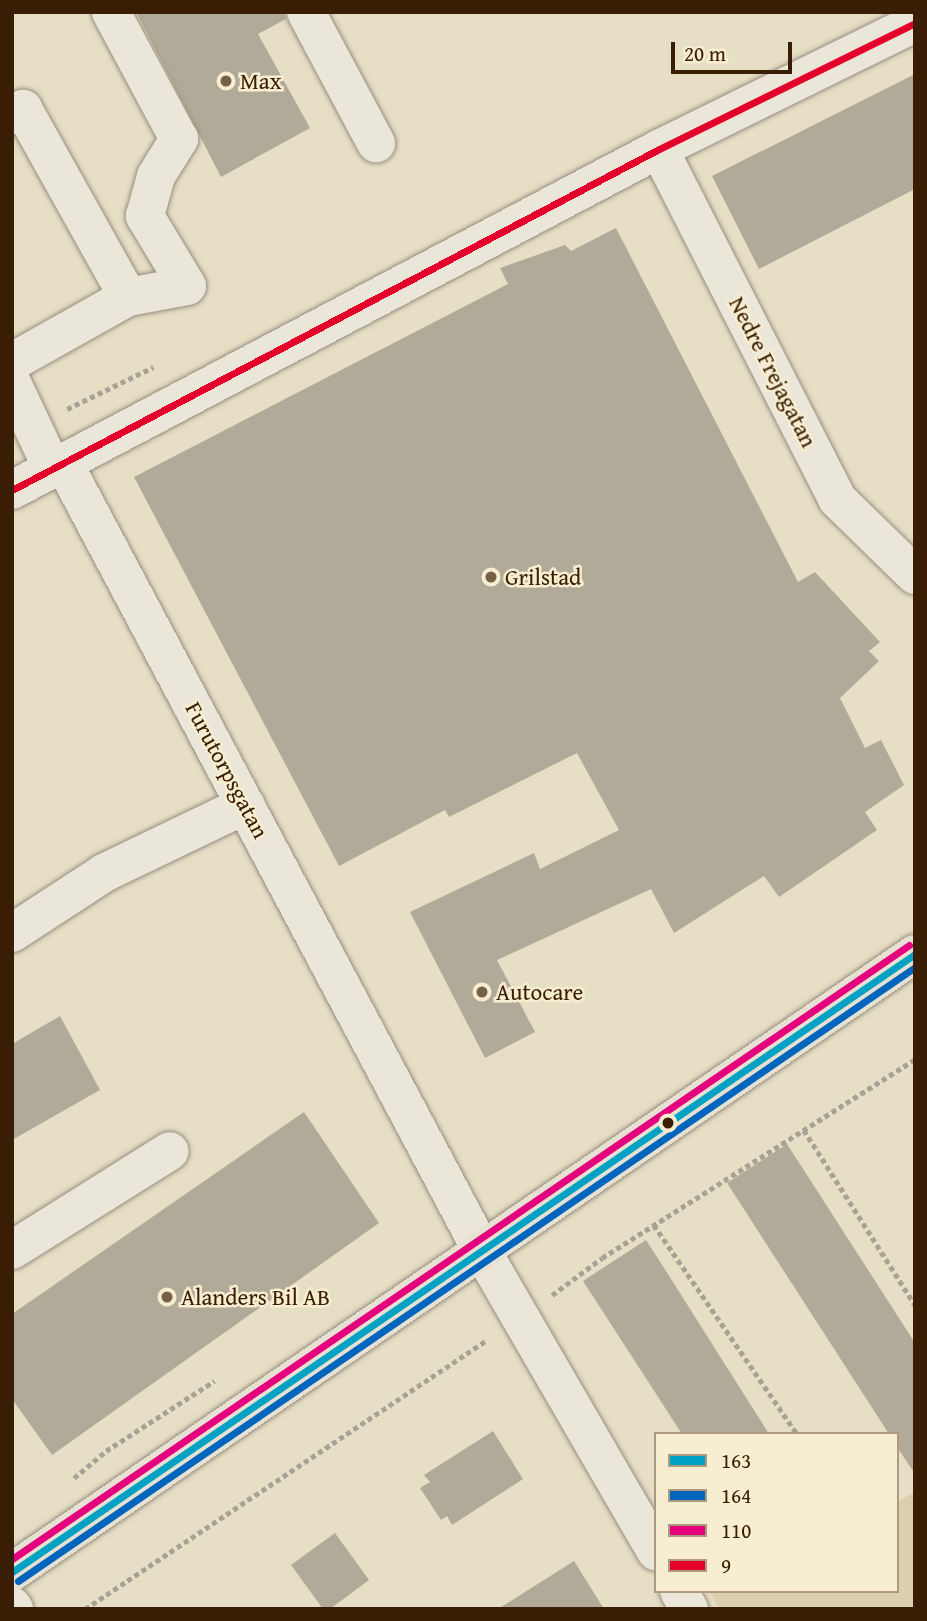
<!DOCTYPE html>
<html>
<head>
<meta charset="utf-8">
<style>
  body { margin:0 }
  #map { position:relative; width:927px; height:1621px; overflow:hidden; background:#e6dec5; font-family:"Gentium Book Plus",serif }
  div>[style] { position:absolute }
  .green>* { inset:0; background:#dccfad }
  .building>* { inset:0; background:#b2aa98 }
  .path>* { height:4.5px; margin-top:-2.25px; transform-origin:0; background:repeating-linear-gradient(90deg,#a8a295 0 5px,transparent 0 8.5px) }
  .roads { filter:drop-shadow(0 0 2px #978e7e) drop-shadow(0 0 2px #978e7e) }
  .minor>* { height:38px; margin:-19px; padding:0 19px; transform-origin:19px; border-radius:19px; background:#eae6d9 }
  .major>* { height:38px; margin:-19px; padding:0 19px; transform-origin:19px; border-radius:19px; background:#e6e1d3 }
  .bus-1>* { height:7px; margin:-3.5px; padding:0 3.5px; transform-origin:3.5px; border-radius:3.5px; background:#03a2c4 }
  .bus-2>* { height:7px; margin:-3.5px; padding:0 3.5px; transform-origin:3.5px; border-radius:3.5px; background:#0065bd }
  .bus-3>* { height:7px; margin:-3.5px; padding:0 3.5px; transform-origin:3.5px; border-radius:3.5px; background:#e5007d }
  .bus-4>* { height:7px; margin:-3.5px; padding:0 3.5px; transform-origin:3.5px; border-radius:3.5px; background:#e4002b }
  .dots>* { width:19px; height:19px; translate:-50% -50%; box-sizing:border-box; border:4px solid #f7edd1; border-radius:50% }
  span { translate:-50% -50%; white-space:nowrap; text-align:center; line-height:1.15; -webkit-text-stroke:5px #f7edd1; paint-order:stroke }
  .poi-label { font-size:23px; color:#391d04 }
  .left { translate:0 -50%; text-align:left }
  .street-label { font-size:23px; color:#391d04 }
  .frame { position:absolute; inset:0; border:14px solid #391d04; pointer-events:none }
  .legend { position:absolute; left:654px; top:1432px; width:245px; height:161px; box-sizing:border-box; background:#f7edd1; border:2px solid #ab9a7f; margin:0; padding:9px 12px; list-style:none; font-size:21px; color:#391d04 }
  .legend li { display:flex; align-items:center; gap:14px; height:35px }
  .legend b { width:35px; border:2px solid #ab9a7f }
  .scale { position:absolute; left:671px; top:42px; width:121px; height:32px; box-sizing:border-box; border:4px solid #391d04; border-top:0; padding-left:9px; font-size:21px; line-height:24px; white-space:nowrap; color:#391d04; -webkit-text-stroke:5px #f7edd1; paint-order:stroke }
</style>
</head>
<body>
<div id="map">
  <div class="green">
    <i style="clip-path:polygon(915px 1492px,915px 1609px,719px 1609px,709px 1591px,897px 1591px,897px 1502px)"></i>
  </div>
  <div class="building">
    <i style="clip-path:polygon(136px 12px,284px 12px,286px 19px,258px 34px,310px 128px,221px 177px)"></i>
    <i style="clip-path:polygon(915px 74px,915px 189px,759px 269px,712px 176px)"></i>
    <i style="clip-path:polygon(616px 228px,798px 582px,815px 572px,880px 642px,869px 651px,879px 661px,840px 698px,865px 748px,881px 740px,904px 785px,865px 812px,877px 830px,779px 897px,764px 876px,674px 933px,651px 889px,497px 960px,535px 1032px,485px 1058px,410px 912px,534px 853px,540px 869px,619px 830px,577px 753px,449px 817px,445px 810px,339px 866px,134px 477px,508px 284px,500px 268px,565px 245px,571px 251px)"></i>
    <i style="clip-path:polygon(60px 1016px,100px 1090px,12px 1140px,12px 1044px)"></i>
    <i style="clip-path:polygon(304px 1112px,379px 1223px,52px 1455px,12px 1399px,12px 1314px)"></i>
    <i style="clip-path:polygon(787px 1144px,915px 1343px,915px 1474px,897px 1447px,897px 1434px,889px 1434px,727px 1183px)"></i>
    <i style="clip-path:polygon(646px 1240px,666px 1271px,769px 1434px,682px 1434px,583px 1281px)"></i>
    <i style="clip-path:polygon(493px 1431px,523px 1479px,452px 1525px,447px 1516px,441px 1520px,420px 1488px,430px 1482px,424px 1475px)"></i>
    <i style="clip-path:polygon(335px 1533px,369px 1580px,330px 1609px,323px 1609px,291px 1565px)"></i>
    <i style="clip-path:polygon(574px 1561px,604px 1609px,498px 1609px)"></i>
  </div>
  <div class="path">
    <i style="left:67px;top:409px;width:96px;rotate:-26deg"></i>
    <i style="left:804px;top:1130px;width:207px;rotate:57.6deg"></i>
    <i style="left:654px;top:1225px;width:253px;rotate:55.6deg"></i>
    <i style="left:552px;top:1295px;width:62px;rotate:-36.5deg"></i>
    <i style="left:602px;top:1258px;width:371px;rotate:-32.4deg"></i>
    <i style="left:74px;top:1478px;width:42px;rotate:-40.2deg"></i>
    <i style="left:106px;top:1451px;width:129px;rotate:-32.9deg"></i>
    <i style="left:85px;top:1609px;width:484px;rotate:-33.8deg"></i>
  </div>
  <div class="roads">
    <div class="minor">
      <i style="left:306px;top:12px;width:149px;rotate:61.9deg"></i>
      <i style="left:12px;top:115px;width:13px;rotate:-29deg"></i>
      <i style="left:23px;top:109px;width:215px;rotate:60.8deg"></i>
      <i style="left:128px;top:297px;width:60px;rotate:-10.6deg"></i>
      <i style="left:187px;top:286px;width:82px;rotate:-121deg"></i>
      <i style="left:145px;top:216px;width:41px;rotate:-74.6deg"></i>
      <i style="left:156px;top:176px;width:44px;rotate:-58.1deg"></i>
      <i style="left:179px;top:139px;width:144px;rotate:-118.2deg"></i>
      <i style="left:659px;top:149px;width:393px;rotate:63deg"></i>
      <i style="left:837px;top:499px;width:109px;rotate:44.3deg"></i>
      <i style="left:12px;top:362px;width:133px;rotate:-29.3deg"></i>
      <i style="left:12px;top:383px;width:96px;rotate:64.8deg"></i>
      <i style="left:64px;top:464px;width:893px;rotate:62.03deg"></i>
      <i style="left:483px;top:1253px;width:345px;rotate:59.9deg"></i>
      <i style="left:12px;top:490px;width:731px;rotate:-27.79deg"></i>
      <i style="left:659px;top:149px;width:285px;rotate:-26.2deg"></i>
      <i style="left:12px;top:933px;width:110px;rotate:-33.1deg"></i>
      <i style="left:104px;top:873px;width:157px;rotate:-25.7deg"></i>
      <i style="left:12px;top:1250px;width:186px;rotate:-32.1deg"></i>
      <i style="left:679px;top:1591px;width:21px;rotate:61deg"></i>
      <i style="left:12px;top:1606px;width:4px;rotate:56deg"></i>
    </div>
    <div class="major">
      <i style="left:12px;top:1572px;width:1094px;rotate:-34.39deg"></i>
    </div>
  </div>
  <div class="bus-1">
    <i style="left:12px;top:1572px;width:1094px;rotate:-34.39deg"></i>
  </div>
  <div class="bus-2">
    <i style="left:18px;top:1581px;width:1087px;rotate:-34.39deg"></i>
  </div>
  <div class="bus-3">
    <i style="left:12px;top:1559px;width:1087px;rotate:-34.39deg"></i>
  </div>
  <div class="bus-4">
    <i style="left:12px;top:490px;width:731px;rotate:-27.79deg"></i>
    <i style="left:659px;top:149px;width:285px;rotate:-26.2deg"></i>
  </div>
  <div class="dots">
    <i style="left:226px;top:81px;background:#766148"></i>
    <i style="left:491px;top:577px;background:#766148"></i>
    <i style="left:482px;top:992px;background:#766148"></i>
    <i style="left:668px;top:1123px;background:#391d04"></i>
    <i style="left:167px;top:1297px;background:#766148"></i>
  </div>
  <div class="poi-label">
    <span class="left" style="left:240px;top:81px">Max</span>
    <span class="left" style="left:505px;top:577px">Grilstad</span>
    <span class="left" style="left:496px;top:992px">Autocare</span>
    <span class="left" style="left:181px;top:1297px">Alanders Bil AB</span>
  </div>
  <div class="street-label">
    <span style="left:773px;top:372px;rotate:63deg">Nedre Frejagatan</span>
    <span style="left:227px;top:770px;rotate:62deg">Furutorpsgatan</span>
  </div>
  <div class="frame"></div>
  <ul class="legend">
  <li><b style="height:9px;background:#03a2c4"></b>163</li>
  <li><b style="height:9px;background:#0065bd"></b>164</li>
  <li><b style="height:9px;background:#e5007d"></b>110</li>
  <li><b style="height:9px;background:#e4002b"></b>9</li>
  </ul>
  <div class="scale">20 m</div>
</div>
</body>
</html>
